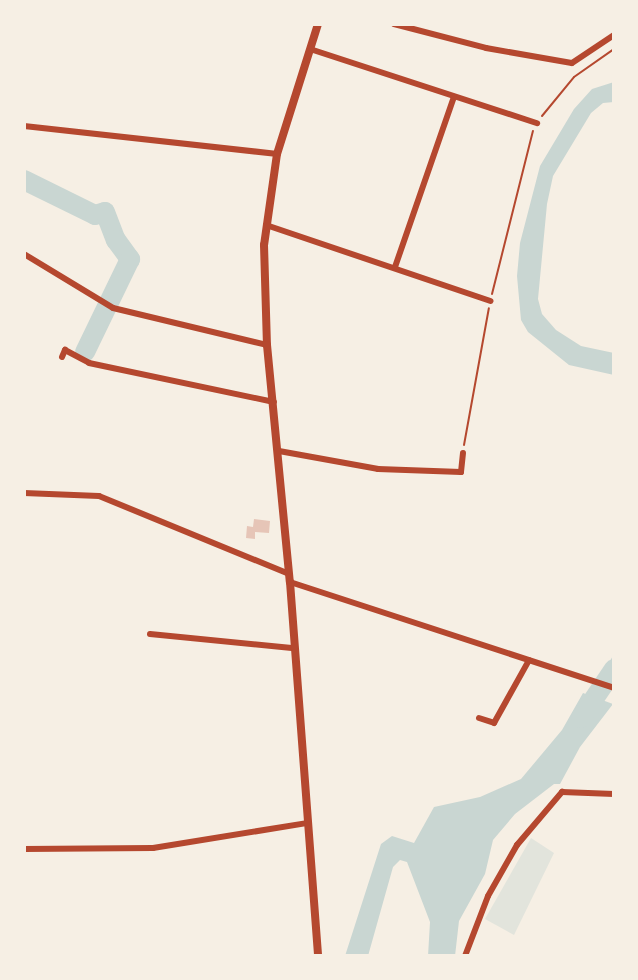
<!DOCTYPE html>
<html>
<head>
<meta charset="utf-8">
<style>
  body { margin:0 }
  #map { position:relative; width:638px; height:980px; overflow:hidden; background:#f6efe4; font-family:Quicksand,sans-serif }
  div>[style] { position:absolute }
  .green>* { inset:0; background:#e2e4dc }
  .water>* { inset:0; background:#c9d6d2 }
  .river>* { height:20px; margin:-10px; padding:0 10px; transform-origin:10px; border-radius:10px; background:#c9d6d2 }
  .building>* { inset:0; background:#e6c5b7 }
  .path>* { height:2px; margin:-1px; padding:0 1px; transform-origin:1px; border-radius:1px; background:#b5482f }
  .minor>* { height:6px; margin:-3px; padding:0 3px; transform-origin:3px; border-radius:3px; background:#b5482f }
  .tertiary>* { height:8px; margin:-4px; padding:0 4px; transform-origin:4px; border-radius:4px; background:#b5482f }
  span { translate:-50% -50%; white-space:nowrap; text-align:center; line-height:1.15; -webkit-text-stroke:4.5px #f6efe4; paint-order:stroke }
  .frame { position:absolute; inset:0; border:26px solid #f6efe4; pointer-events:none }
</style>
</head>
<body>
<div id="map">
  <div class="green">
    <i style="clip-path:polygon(531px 838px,554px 853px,514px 935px,485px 919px)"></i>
  </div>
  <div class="water">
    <i style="clip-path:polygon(614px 82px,614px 102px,603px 103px,591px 113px,553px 176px,547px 204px,538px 299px,542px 314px,556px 330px,581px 346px,614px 353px,614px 375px,569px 365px,528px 332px,521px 320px,517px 276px,520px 243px,540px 166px,574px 109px,592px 89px)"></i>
    <i style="clip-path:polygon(614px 654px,614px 679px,602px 675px)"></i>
    <i style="clip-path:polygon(583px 693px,613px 704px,580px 747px,560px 784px,554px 784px,515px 814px,493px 840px,485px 874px,459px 921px,455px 956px,428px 956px,430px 922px,407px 862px,400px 860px,393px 867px,368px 956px,345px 956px,381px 844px,392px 836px,414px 843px,434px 807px,480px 797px,521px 779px,562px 730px)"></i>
  </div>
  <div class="river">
    <i style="left:24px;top:180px;width:79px;rotate:26.2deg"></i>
    <i style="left:95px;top:215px;width:10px;rotate:-17deg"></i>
    <i style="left:105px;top:212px;width:30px;rotate:69deg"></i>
    <i style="left:116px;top:240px;width:24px;rotate:54deg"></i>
    <i style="left:130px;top:259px;width:103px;rotate:115.8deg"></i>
    <i style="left:581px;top:718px;width:59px;rotate:-56deg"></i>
  </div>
  <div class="building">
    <i style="clip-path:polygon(254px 519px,270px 521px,269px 533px,255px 532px,255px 539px,246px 538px,247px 526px,253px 527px)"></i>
  </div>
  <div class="path">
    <i style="left:542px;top:116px;width:50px;rotate:-50.6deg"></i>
    <i style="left:574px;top:77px;width:49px;rotate:-35deg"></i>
    <i style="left:492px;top:294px;width:168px;rotate:-75.9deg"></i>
    <i style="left:464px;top:445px;width:139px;rotate:-79.7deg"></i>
  </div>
  <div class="minor">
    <i style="left:394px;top:24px;width:95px;rotate:14.6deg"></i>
    <i style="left:486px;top:48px;width:87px;rotate:9.9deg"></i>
    <i style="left:572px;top:63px;width:50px;rotate:-33.7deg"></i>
    <i style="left:310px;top:49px;width:239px;rotate:18.1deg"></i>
    <i style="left:24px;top:126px;width:255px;rotate:6.3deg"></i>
    <i style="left:266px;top:225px;width:237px;rotate:18.7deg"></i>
    <i style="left:24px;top:254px;width:104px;rotate:31.2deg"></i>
    <i style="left:113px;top:308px;width:158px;rotate:13.5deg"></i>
    <i style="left:395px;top:267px;width:180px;rotate:-70.9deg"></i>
    <i style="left:62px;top:357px;width:8px;rotate:-67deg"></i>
    <i style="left:65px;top:350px;width:27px;rotate:28deg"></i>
    <i style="left:89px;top:363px;width:189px;rotate:11.9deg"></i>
    <i style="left:279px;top:451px;width:101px;rotate:10.3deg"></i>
    <i style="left:378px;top:469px;width:83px;rotate:2.1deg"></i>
    <i style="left:461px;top:472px;width:19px;rotate:-84deg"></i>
    <i style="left:24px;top:493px;width:75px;rotate:2.3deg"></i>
    <i style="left:99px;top:496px;width:205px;rotate:22.3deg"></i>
    <i style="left:290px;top:582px;width:341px;rotate:18.1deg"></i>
    <i style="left:150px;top:634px;width:145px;rotate:5.6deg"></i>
    <i style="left:479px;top:718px;width:16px;rotate:18deg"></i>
    <i style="left:494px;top:723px;width:72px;rotate:-60.9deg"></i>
    <i style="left:24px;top:849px;width:129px;rotate:-0.4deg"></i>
    <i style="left:153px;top:848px;width:157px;rotate:-9.2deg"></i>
    <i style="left:465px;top:956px;width:64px;rotate:-69deg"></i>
    <i style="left:488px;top:896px;width:59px;rotate:-60.4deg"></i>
    <i style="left:517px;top:845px;width:70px;rotate:-49.7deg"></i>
    <i style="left:562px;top:792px;width:52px;rotate:2.2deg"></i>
  </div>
  <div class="tertiary">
    <i style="left:318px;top:24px;width:136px;rotate:107.5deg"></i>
    <i style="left:277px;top:154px;width:92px;rotate:98.1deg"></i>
    <i style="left:264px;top:245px;width:100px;rotate:88.3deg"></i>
    <i style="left:267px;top:345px;width:238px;rotate:84.5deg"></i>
    <i style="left:290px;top:582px;width:375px;rotate:85.7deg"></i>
  </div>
  <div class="frame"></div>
</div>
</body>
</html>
